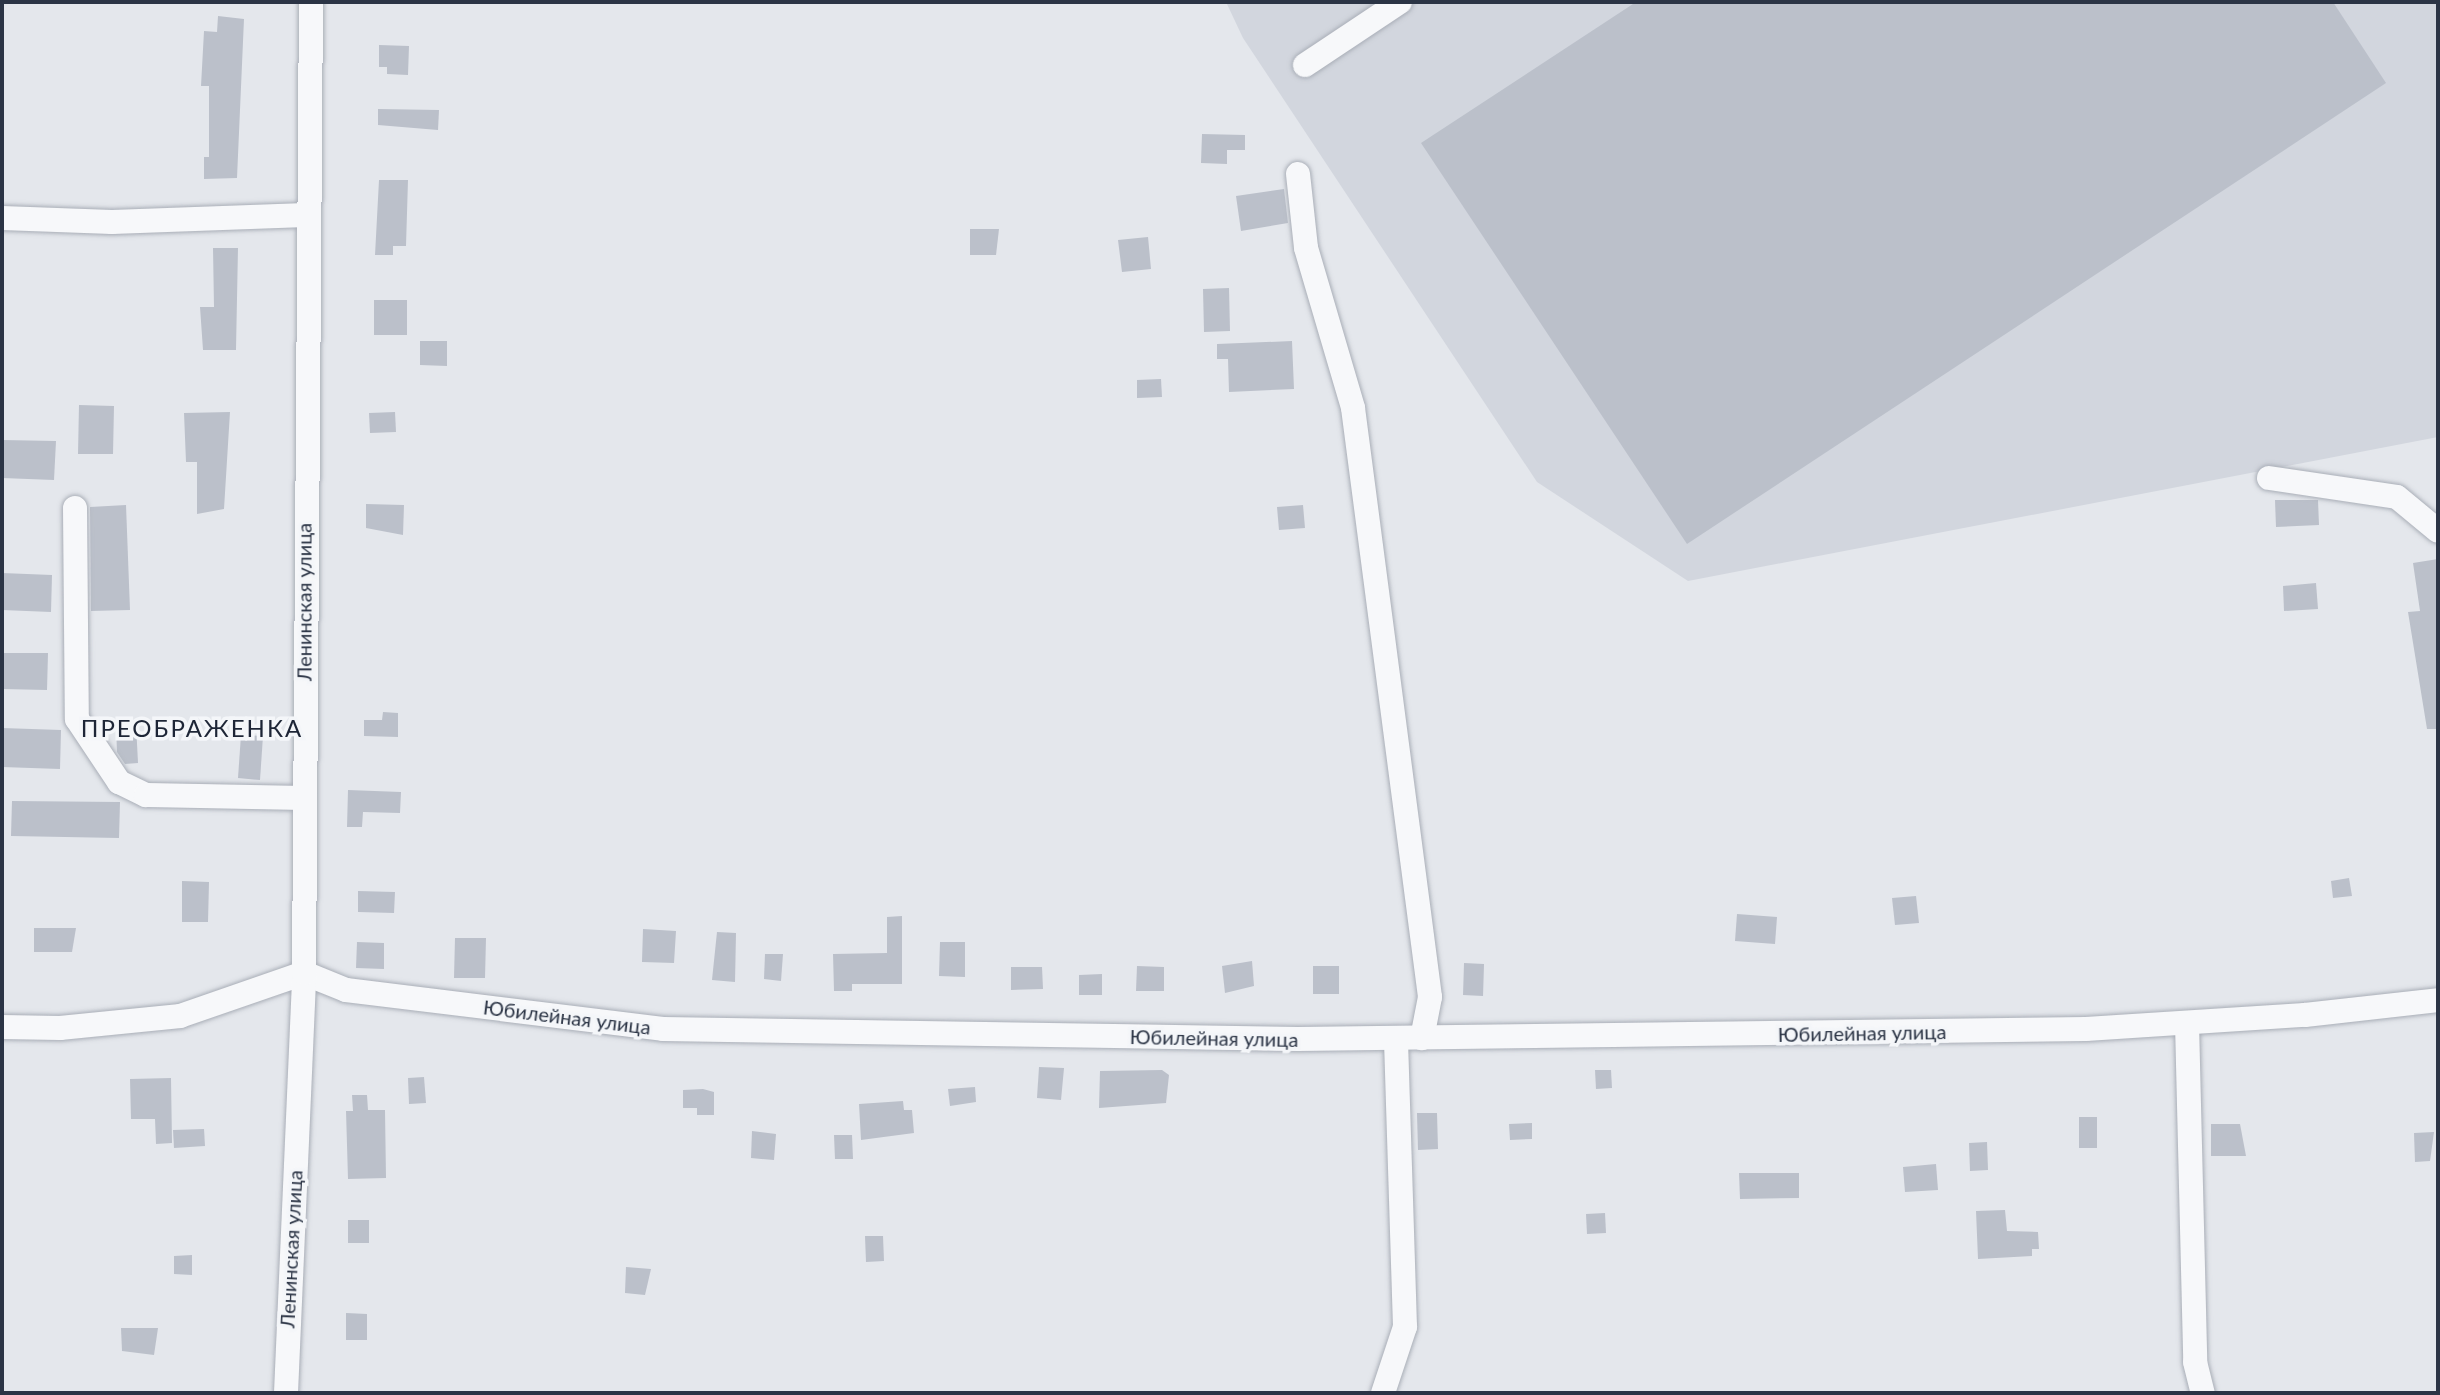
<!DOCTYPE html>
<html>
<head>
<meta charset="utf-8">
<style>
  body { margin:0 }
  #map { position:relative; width:2440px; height:1395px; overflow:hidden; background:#e4e7ec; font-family:Lato,sans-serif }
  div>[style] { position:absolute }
  .built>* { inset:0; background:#d2d6de }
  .building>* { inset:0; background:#bbc0ca }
  .roads { filter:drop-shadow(0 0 2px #a9aeb7) drop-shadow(0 0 2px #a9aeb7) }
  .minor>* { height:24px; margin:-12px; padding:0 12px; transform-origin:12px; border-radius:12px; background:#f7f8fa }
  span { translate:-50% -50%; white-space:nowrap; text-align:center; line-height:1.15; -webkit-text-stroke:7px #f4f6f9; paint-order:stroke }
  .street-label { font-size:20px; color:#2b3445 }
  .quarter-label { font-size:24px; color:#1d2536; letter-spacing:2px }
  .frame { position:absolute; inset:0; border:4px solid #2b3445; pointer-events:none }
</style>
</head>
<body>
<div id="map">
  <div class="built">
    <i style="clip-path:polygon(1226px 2px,2438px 2px,2438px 437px,1688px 581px,1537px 482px,1243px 38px)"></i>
  </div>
  <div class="building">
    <i style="clip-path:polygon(1636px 2px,2333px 2px,2386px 83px,1687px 544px,1421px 143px)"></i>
    <i style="clip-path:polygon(218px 16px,244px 19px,237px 178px,204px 179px,204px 157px,209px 157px,209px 86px,201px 86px,204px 31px,217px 32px)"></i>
    <i style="clip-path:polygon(379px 45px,409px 46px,408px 75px,387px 74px,387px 67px,379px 67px)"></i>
    <i style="clip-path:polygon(378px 109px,439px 110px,438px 130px,378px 125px)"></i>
    <i style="clip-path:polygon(1202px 134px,1245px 135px,1245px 150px,1227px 150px,1227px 164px,1201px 163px)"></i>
    <i style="clip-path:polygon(379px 180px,408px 180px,406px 246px,393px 246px,393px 255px,375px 255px)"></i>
    <i style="clip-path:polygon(1284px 189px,1288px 223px,1241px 231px,1236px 196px)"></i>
    <i style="clip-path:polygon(970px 229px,999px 229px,996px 255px,970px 255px)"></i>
    <i style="clip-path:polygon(1148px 237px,1151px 269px,1122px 272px,1118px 240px)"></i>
    <i style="clip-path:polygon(213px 248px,238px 248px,236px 350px,203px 350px,200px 307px,214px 307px)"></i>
    <i style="clip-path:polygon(1229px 288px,1230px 331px,1204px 332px,1203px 289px)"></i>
    <i style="clip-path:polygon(374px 300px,407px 300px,407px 335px,374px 335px)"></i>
    <i style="clip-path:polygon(420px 341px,447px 341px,447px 366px,420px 365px)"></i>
    <i style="clip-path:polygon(1292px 341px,1294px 389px,1229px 392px,1228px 359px,1217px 359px,1217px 344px)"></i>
    <i style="clip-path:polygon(1161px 379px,1162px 397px,1137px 398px,1137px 380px)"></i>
    <i style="clip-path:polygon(79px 405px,114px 406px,113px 454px,78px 454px)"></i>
    <i style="clip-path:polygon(230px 412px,224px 509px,197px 514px,197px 462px,186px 462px,184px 413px)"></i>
    <i style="clip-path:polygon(395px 412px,396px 432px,370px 433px,369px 413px)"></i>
    <i style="clip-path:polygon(2px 440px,56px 441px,54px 480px,2px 478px)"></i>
    <i style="clip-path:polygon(2275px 500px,2318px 500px,2319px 525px,2276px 527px)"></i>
    <i style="clip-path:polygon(366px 504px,404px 505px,403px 535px,366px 528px)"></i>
    <i style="clip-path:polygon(126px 505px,130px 610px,91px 611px,90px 507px)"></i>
    <i style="clip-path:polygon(1303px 505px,1305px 528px,1279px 530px,1277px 507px)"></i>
    <i style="clip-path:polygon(2438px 559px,2438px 729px,2427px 729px,2408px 612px,2420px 611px,2413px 563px)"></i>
    <i style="clip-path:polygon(2px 573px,52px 575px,51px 612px,2px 610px)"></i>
    <i style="clip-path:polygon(2316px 583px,2318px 609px,2284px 611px,2283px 586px)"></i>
    <i style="clip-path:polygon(2px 653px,48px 653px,47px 690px,2px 689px)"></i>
    <i style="clip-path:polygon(383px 712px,398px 713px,398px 737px,364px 736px,364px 720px,382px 720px)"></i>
    <i style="clip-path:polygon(136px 724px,138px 763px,125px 764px,117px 752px,116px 725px)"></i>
    <i style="clip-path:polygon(2px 728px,61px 730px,60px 769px,2px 767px)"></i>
    <i style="clip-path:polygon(241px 735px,263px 736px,260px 780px,238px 778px)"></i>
    <i style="clip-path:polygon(348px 790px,401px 792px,400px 813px,363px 812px,362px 827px,347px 827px)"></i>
    <i style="clip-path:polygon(12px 801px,120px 802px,119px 838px,11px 836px)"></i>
    <i style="clip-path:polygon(2349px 878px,2352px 896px,2333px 898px,2331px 881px)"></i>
    <i style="clip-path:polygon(182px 881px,209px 882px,208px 922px,182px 922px)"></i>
    <i style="clip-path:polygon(358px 891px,395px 892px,394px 913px,358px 912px)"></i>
    <i style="clip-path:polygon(1916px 896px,1919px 923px,1895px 925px,1892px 898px)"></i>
    <i style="clip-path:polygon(1737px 914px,1777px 917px,1775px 944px,1735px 941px)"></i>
    <i style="clip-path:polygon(902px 916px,902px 984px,852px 984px,852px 991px,834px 991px,833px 954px,887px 953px,887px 917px)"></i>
    <i style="clip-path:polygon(34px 928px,76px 928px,72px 952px,34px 952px)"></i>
    <i style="clip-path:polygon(643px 929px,676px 931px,674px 963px,642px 962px)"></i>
    <i style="clip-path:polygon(717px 932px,736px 933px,735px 982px,712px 980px)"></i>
    <i style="clip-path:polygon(455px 938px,486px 938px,485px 978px,454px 978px)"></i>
    <i style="clip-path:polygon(357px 942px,384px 943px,384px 969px,356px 968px)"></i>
    <i style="clip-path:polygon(940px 942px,965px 942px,965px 977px,939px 976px)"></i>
    <i style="clip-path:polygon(765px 954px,783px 954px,781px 981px,764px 979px)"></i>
    <i style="clip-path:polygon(1252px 961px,1254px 986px,1225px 993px,1222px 966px)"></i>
    <i style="clip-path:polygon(1464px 963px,1484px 964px,1483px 996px,1463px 995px)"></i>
    <i style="clip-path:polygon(1137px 966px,1164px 967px,1164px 991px,1136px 991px)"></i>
    <i style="clip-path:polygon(1313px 966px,1339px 966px,1339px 994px,1313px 994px)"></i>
    <i style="clip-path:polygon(1011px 967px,1042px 967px,1043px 989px,1011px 990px)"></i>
    <i style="clip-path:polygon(1102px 974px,1102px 995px,1079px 995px,1079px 975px)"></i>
    <i style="clip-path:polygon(1039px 1067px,1064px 1068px,1061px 1100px,1037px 1098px)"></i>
    <i style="clip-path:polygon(1162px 1070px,1169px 1075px,1166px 1103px,1099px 1108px,1100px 1071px)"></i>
    <i style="clip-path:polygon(1595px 1070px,1611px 1070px,1612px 1088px,1596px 1089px)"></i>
    <i style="clip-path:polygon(424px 1077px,426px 1103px,409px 1104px,408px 1078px)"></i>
    <i style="clip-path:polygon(171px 1078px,172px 1143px,156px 1144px,155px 1119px,131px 1119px,130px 1079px)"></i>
    <i style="clip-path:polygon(975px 1087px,976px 1102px,950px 1106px,948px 1089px)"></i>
    <i style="clip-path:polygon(703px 1089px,714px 1092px,714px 1115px,697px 1115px,697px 1108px,683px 1108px,683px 1090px)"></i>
    <i style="clip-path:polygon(352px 1095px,367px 1095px,368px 1110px,385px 1110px,386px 1178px,348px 1179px,346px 1111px,353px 1111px)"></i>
    <i style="clip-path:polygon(903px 1101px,904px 1110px,912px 1110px,914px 1133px,861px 1140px,859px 1104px)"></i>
    <i style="clip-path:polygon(1417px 1113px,1437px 1113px,1438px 1149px,1418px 1150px)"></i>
    <i style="clip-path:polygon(2079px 1117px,2097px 1117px,2097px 1148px,2079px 1148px)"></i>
    <i style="clip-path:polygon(1532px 1123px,1532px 1139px,1510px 1140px,1509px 1124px)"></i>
    <i style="clip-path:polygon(2211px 1124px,2240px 1124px,2246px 1156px,2211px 1156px)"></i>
    <i style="clip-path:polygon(204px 1129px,205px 1146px,174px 1148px,173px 1130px)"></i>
    <i style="clip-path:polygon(752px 1131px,776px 1134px,774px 1160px,751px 1158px)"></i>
    <i style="clip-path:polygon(2434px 1132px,2430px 1161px,2415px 1162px,2414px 1133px)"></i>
    <i style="clip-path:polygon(834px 1135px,852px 1135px,853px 1159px,835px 1159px)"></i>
    <i style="clip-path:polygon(1987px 1142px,1988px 1170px,1970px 1171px,1969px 1143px)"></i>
    <i style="clip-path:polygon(1936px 1164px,1938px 1190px,1905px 1192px,1903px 1167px)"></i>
    <i style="clip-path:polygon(1739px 1173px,1799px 1173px,1799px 1198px,1740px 1199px)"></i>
    <i style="clip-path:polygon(2005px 1210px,2007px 1231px,2038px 1232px,2039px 1249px,2032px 1249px,2032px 1256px,1978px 1259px,1976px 1211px)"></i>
    <i style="clip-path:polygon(1605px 1213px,1606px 1233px,1587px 1234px,1586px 1214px)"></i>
    <i style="clip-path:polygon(348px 1220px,369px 1220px,369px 1243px,348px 1243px)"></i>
    <i style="clip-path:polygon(865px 1236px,883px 1236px,884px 1261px,866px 1262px)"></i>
    <i style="clip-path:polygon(192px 1255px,192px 1275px,174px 1274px,174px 1256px)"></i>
    <i style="clip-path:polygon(626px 1267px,651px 1269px,645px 1295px,625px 1293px)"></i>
    <i style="clip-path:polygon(346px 1313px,367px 1314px,367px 1340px,346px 1340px)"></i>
    <i style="clip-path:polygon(121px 1328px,158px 1328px,154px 1355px,122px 1351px)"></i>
  </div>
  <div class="roads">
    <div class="minor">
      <i style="left:1305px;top:65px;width:114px;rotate:-33.6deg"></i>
      <i style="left:1298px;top:174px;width:74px;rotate:83.8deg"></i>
      <i style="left:1306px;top:248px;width:167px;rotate:73.6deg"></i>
      <i style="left:1353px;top:408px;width:594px;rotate:82.55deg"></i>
      <i style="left:1430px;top:997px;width:42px;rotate:101deg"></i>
      <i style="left:2px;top:218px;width:110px;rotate:2.1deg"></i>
      <i style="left:112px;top:222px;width:194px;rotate:-2.1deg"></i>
      <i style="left:2269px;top:478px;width:129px;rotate:8.4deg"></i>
      <i style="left:2397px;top:497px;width:53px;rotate:39.7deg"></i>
      <i style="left:75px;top:508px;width:211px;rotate:89.5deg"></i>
      <i style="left:77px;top:719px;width:76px;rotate:56.3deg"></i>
      <i style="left:119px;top:782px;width:30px;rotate:26deg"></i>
      <i style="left:146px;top:795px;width:159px;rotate:1.1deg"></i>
      <i style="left:2187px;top:1023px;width:339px;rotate:88.6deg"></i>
      <i style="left:2195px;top:1362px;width:32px;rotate:76deg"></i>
      <i style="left:2px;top:1027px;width:58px;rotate:1deg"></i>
      <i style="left:60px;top:1028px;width:121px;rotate:-5.7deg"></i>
      <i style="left:180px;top:1016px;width:131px;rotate:-19.1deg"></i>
      <i style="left:304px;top:973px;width:45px;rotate:22deg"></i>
      <i style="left:346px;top:990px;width:319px;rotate:7deg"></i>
      <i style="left:663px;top:1029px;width:635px;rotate:0.9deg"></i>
      <i style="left:1298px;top:1039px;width:788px;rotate:-0.73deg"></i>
      <i style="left:2086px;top:1029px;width:219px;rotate:-3.7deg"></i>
      <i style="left:2305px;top:1015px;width:134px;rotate:-6.4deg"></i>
      <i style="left:286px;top:1393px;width:420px;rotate:-87.5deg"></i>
      <i style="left:304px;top:973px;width:971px;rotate:-89.59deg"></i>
      <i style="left:1383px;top:1393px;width:70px;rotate:-71.6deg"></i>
      <i style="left:1405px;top:1327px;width:289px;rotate:-91.8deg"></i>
    </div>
  </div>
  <div class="street-label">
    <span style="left:304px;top:602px;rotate:-90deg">Ленинская улица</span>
    <span style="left:567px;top:1017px;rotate:7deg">Юбилейная улица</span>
    <span style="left:1862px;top:1033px;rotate:-1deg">Юбилейная улица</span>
    <span style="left:1214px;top:1038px;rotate:1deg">Юбилейная улица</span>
    <span style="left:291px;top:1249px;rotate:-87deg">Ленинская улица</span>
  </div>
  <div class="quarter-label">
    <span style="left:192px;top:728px">ПРЕОБРАЖЕНКА</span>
  </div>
  <div class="frame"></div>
</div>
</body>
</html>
